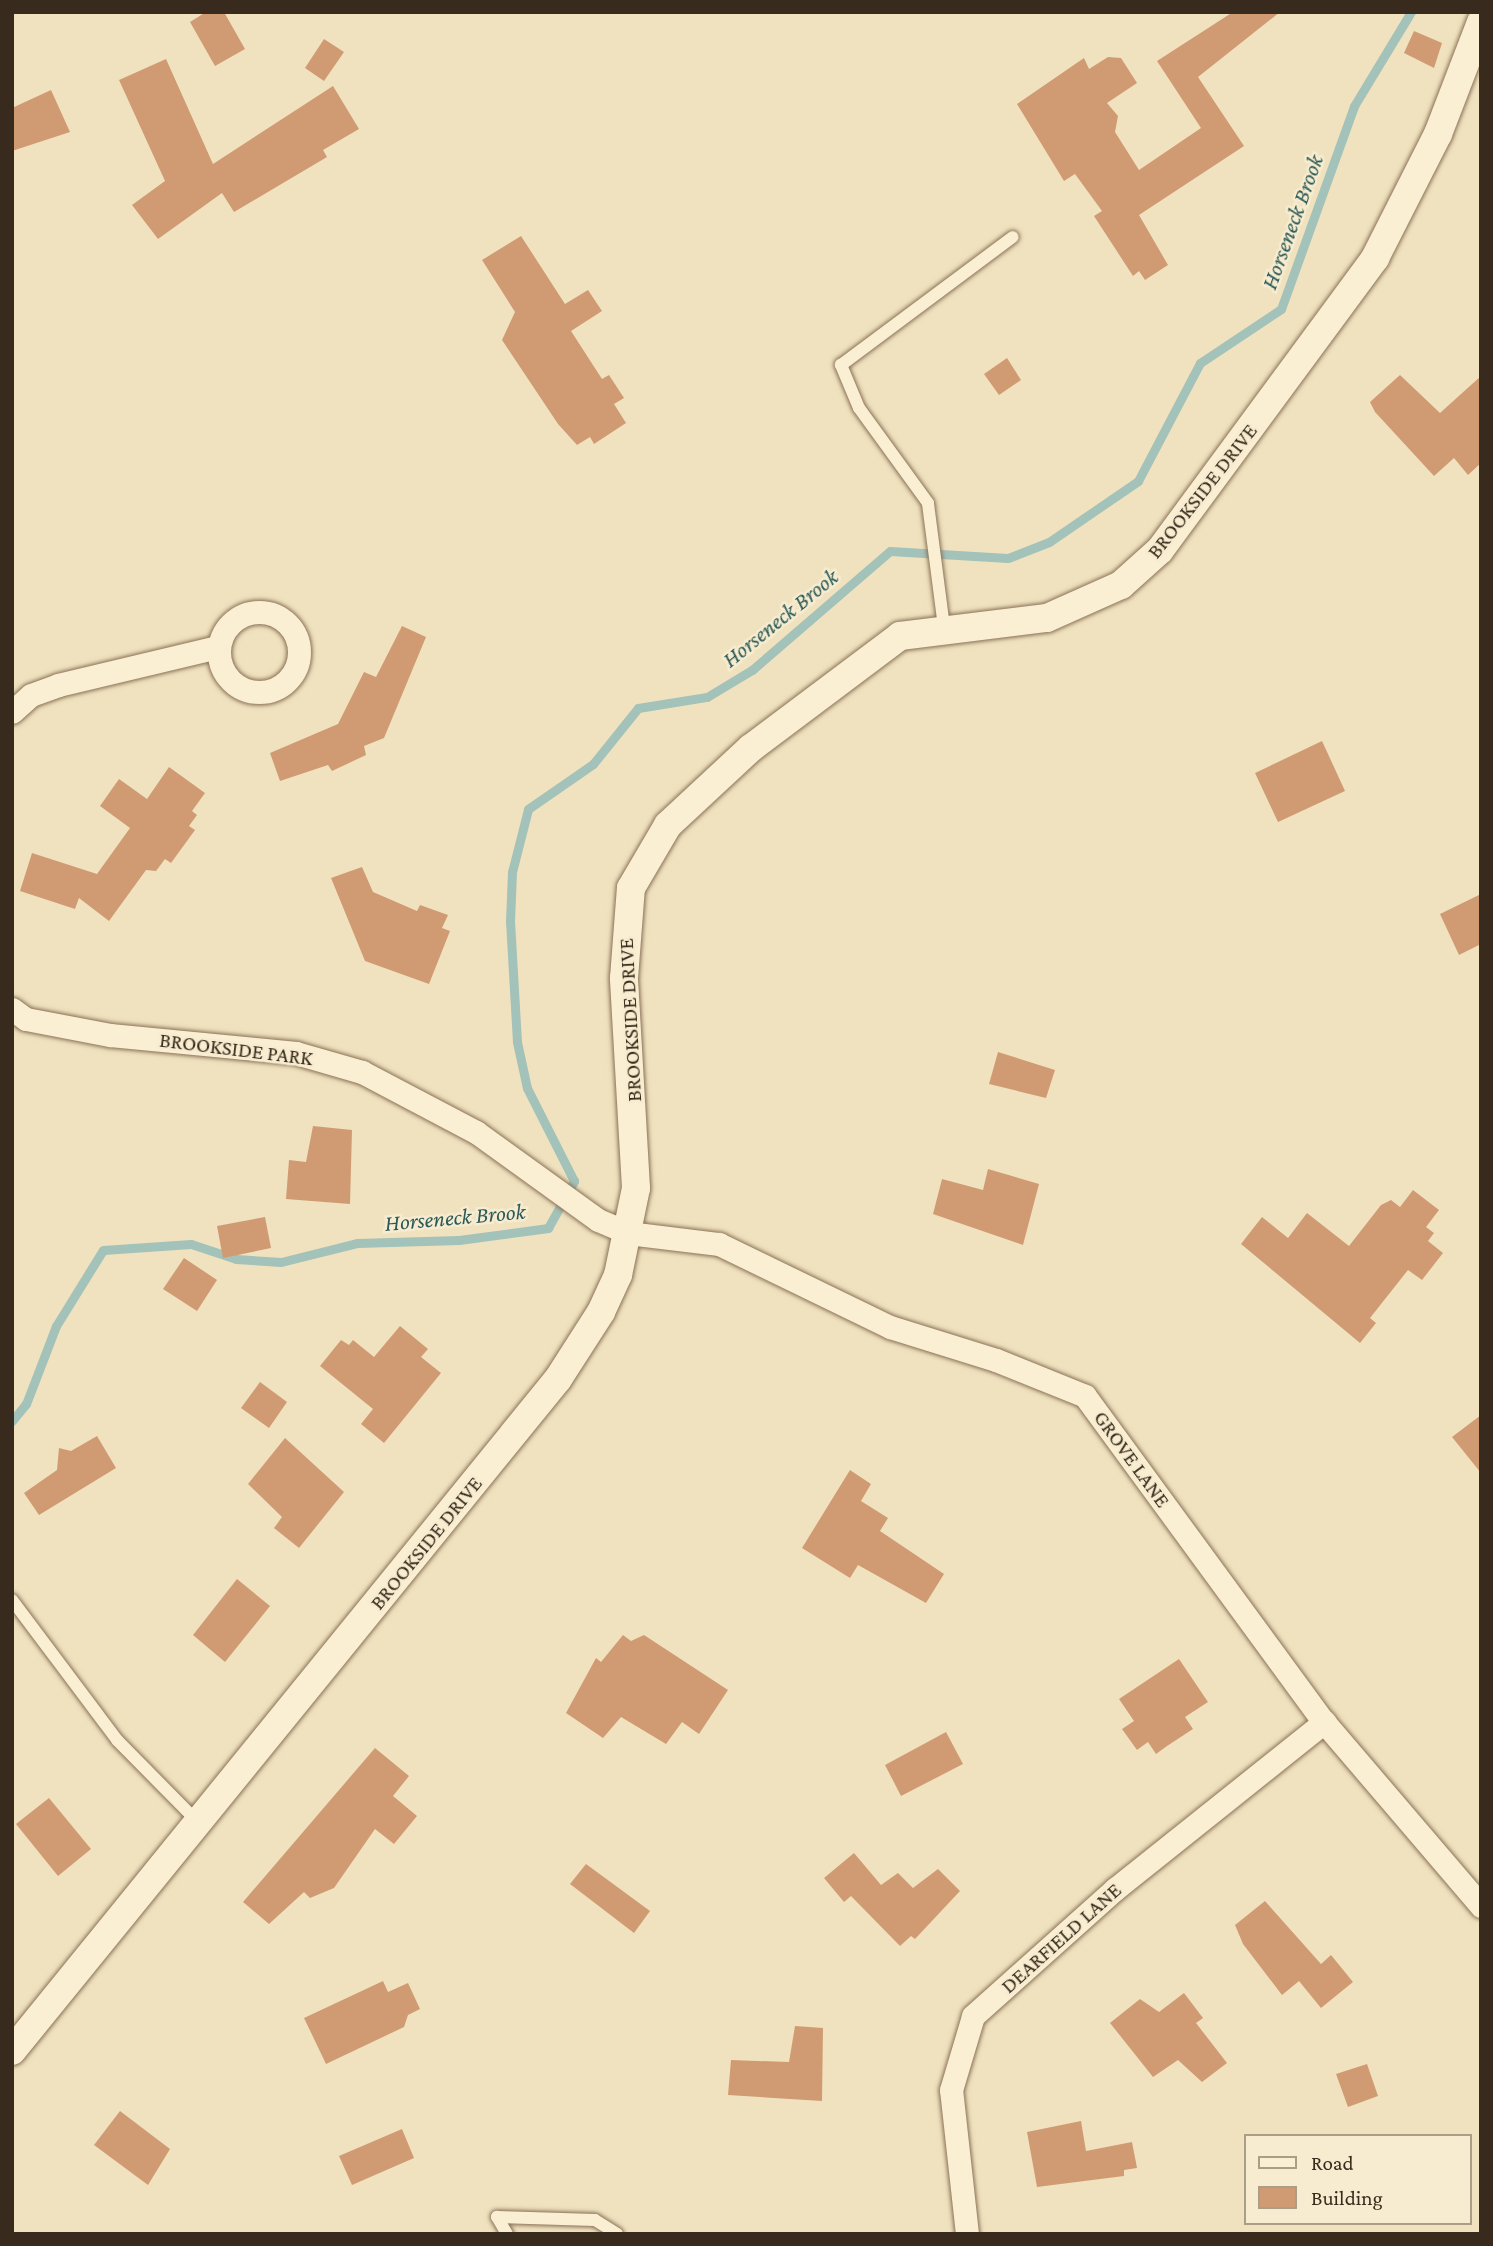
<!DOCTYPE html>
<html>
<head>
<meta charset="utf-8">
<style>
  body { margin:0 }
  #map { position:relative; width:1493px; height:2246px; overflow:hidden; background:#f0e2bf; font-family:"Crimson Pro",serif }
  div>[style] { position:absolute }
  .stream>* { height:9px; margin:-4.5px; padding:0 4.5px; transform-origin:4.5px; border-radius:4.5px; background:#a3c2b9 }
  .building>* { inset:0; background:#d09b73 }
  .roads { filter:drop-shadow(0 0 2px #8a7257) drop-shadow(0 0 2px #8a7257) }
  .service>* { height:12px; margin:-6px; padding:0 6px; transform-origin:6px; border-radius:6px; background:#faefd3 }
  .minor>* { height:23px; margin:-11.5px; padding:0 11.5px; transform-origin:11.5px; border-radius:11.5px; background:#faefd3 }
  .minor>.ring { margin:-11.5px; padding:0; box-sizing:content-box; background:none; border:23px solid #faefd3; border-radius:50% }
  .tertiary>* { height:28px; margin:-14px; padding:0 14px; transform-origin:14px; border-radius:14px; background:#faefd3 }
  span { translate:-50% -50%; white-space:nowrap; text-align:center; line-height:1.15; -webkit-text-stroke:5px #f7eccf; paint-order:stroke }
  .street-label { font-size:21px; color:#382a1c }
  .water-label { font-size:23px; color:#2a5957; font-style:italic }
  .frame { position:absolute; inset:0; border:14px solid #382a1c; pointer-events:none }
  .legend { position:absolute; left:1244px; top:2134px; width:228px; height:91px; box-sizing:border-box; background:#f7eccf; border:2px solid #ab9e87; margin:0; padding:9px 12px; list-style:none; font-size:21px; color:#382a1c }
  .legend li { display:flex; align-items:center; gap:14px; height:35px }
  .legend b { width:35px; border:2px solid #ab9e87 }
</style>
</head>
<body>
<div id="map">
  <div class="stream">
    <i style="left:12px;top:1421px;width:22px;rotate:-51deg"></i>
    <i style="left:26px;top:1404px;width:84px;rotate:-69deg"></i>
    <i style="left:56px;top:1326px;width:89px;rotate:-58.3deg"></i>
    <i style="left:103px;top:1250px;width:88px;rotate:-3.9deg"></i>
    <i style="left:191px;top:1244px;width:47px;rotate:18.4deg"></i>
    <i style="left:236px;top:1259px;width:45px;rotate:3.8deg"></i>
    <i style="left:281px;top:1262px;width:78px;rotate:-14deg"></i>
    <i style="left:357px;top:1243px;width:102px;rotate:-1.7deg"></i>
    <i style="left:459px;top:1240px;width:90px;rotate:-7.7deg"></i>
    <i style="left:548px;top:1228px;width:54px;rotate:-61deg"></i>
    <i style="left:574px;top:1181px;width:104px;rotate:-116.8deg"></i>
    <i style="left:527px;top:1088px;width:47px;rotate:-102.3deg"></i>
    <i style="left:517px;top:1042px;width:120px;rotate:-93.3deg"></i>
    <i style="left:510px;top:922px;width:50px;rotate:-87.7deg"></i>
    <i style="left:512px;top:872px;width:65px;rotate:-75.7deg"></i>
    <i style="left:528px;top:809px;width:79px;rotate:-34.7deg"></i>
    <i style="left:593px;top:764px;width:72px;rotate:-51.2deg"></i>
    <i style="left:638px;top:708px;width:70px;rotate:-9.1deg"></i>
    <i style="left:707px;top:697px;width:52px;rotate:-31deg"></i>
    <i style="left:752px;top:670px;width:182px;rotate:-40.8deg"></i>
    <i style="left:890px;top:551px;width:118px;rotate:3.4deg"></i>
    <i style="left:1008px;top:558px;width:44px;rotate:-21.3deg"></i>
    <i style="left:1049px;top:542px;width:108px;rotate:-34.4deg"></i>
    <i style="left:1138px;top:481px;width:133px;rotate:-62.3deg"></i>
    <i style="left:1200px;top:363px;width:97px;rotate:-33.7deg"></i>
    <i style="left:1281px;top:309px;width:216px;rotate:-70.2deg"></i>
    <i style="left:1354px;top:106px;width:110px;rotate:-58.8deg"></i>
  </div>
  <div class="building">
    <i style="clip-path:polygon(206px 12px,224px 12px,245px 49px,215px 66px,190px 22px)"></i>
    <i style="clip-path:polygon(1233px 12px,1280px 12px,1198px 77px,1244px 146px,1139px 215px,1168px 265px,1145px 280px,1139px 271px,1133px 276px,1094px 216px,1102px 211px,1075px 174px,1064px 181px,1017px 104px,1084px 58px,1089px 69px,1108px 57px,1121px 58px,1137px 83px,1107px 103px,1118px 116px,1115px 132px,1139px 170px,1201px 128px,1157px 61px)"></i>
    <i style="clip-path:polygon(1414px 31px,1442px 43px,1434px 68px,1404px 53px)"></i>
    <i style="clip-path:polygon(324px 39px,344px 52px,324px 81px,305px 68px)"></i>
    <i style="clip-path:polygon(166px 59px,213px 164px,333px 86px,359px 129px,323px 150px,327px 157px,234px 212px,222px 193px,158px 239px,132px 205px,165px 181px,119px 80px)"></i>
    <i style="clip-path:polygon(51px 90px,70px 132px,12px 151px,12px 108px)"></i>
    <i style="clip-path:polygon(521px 236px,565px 304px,588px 290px,602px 311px,571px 331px,602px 379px,609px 375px,624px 398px,614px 404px,626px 423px,594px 444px,590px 437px,577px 445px,558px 424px,502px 340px,515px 312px,482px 260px)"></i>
    <i style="clip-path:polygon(1007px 358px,1021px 380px,999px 395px,984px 374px)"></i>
    <i style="clip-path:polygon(1400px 375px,1440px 413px,1481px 376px,1481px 463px,1468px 475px,1454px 458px,1434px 476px,1375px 412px,1370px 402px)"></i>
    <i style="clip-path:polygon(402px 626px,426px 637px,384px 738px,364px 746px,366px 755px,332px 771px,328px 765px,280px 781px,270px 753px,338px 724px,364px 672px,376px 677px)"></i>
    <i style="clip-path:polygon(1322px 741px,1345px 791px,1278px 822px,1255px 773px)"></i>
    <i style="clip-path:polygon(169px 767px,205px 793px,192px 811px,197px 815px,189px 826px,195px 830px,171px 863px,165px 859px,156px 871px,146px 870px,109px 921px,79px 898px,75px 909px,20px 891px,32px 853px,97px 874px,130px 828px,100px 806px,119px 779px,147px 799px)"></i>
    <i style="clip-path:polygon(362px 867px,373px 892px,417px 911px,420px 905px,448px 915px,442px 928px,450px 931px,429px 984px,365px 961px,331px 878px)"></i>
    <i style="clip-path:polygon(1481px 894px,1481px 944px,1459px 955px,1440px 914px)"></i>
    <i style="clip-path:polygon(998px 1052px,1055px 1070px,1046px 1098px,989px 1084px)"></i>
    <i style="clip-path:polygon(313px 1126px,352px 1130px,350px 1204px,286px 1199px,289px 1160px,306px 1162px)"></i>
    <i style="clip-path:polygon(988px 1169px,1039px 1184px,1023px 1245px,933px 1214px,942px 1179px,983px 1190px)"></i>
    <i style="clip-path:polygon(1413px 1190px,1439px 1210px,1426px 1227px,1434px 1233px,1428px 1241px,1443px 1253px,1422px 1280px,1408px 1270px,1370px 1318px,1376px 1323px,1360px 1343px,1241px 1244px,1262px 1217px,1288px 1238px,1307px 1213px,1349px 1246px,1381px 1205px,1391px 1200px,1400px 1207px)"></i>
    <i style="clip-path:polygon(265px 1217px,271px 1248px,223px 1258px,217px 1226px)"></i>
    <i style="clip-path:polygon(184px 1258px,217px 1280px,197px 1311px,163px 1289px)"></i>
    <i style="clip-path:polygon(400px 1326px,428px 1349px,421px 1357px,441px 1373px,384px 1443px,361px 1424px,373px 1409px,320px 1366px,341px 1340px,349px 1345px,353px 1340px,374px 1357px)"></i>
    <i style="clip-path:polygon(260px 1382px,287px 1402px,269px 1428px,241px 1408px)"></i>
    <i style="clip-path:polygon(1481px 1415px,1481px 1473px,1452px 1437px)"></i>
    <i style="clip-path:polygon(97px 1436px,116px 1468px,39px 1515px,24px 1493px,57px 1470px,59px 1448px,71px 1451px)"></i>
    <i style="clip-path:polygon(285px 1438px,344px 1492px,299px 1548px,274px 1528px,282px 1517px,248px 1484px)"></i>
    <i style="clip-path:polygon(850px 1470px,871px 1484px,861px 1501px,888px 1518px,880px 1531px,944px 1574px,926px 1603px,858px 1565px,850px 1578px,802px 1548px)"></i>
    <i style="clip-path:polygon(237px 1579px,270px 1606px,225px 1662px,193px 1635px)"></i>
    <i style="clip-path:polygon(623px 1635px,631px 1641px,644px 1635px,728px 1690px,699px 1734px,682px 1722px,666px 1744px,621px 1717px,603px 1738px,566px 1713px,596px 1658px,601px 1662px)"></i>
    <i style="clip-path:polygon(1179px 1659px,1208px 1702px,1185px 1717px,1193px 1729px,1167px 1746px,1156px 1754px,1148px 1742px,1137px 1750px,1122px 1729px,1134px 1721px,1119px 1699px)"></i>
    <i style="clip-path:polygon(946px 1732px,963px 1764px,901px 1796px,885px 1765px)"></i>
    <i style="clip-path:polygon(375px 1748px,409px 1776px,393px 1796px,417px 1816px,394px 1844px,375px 1829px,334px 1888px,310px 1898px,304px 1892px,269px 1924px,243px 1902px)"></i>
    <i style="clip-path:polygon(49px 1798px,91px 1849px,58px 1876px,16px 1824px)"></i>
    <i style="clip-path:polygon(854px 1853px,881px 1885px,898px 1873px,913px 1888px,938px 1869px,960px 1891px,915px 1939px,911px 1936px,900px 1946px,851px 1896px,844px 1902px,824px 1878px)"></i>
    <i style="clip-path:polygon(586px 1864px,650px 1911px,634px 1933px,570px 1884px)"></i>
    <i style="clip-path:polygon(1265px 1901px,1321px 1964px,1331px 1955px,1353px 1982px,1321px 2008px,1299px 1981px,1282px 1995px,1243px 1944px,1235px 1925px)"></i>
    <i style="clip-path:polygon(383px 1981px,388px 1992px,408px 1983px,420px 2009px,408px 2015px,404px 2027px,326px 2064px,304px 2018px)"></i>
    <i style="clip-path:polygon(1184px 1993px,1203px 2018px,1196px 2023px,1227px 2063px,1202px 2082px,1178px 2060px,1153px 2077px,1110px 2023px,1140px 1999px,1159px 2012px)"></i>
    <i style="clip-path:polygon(795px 2026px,823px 2028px,822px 2101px,728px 2095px,731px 2060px,789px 2062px)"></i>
    <i style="clip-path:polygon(1367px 2064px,1378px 2096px,1348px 2107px,1336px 2074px)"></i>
    <i style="clip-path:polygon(120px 2111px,170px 2149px,148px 2185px,94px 2145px)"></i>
    <i style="clip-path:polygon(1081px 2121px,1086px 2151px,1132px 2142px,1137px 2168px,1124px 2170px,1124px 2176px,1037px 2187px,1027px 2132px)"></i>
    <i style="clip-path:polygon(402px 2129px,414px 2158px,352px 2185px,339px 2156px)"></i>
  </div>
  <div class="roads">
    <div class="service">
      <i style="left:944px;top:627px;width:125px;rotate:-97.4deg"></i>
      <i style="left:928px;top:503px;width:117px;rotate:-126deg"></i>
      <i style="left:859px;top:408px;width:47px;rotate:-112.7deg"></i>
      <i style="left:841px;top:365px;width:214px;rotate:-36.7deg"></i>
      <i style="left:12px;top:1600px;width:175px;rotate:53.1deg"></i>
      <i style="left:117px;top:1740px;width:115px;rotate:45.4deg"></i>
      <i style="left:507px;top:2234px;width:20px;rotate:-120deg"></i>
      <i style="left:497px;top:2217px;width:98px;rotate:1.8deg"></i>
      <i style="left:595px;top:2220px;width:26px;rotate:32deg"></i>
    </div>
    <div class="minor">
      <i class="ring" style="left:219px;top:612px;width:57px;height:57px"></i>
      <i style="left:12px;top:712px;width:25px;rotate:-42deg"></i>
      <i style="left:31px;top:695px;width:29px;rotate:-20deg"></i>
      <i style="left:58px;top:685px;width:164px;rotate:-13.4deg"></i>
      <i style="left:12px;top:1009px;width:17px;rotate:36deg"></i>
      <i style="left:26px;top:1019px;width:86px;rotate:10.8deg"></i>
      <i style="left:110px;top:1035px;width:187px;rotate:5.5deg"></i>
      <i style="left:296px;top:1053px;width:69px;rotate:16.1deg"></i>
      <i style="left:362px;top:1072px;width:129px;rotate:27.8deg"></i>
      <i style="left:476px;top:1132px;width:150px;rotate:35.8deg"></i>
      <i style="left:598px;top:1220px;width:33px;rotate:23deg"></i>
      <i style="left:628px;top:1233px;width:92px;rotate:6.9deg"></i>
      <i style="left:719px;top:1244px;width:190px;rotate:25.9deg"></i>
      <i style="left:890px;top:1327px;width:111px;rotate:17.3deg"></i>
      <i style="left:996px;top:1360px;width:96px;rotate:22deg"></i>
      <i style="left:1085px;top:1396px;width:404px;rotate:53.8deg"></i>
      <i style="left:1324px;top:1722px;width:242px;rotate:49.5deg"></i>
      <i style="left:967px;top:2234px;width:145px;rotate:-96.3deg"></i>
      <i style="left:951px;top:2090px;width:77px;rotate:-73.4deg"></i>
      <i style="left:973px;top:2016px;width:191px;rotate:-41.8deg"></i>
      <i style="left:1115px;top:1889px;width:268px;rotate:-38.6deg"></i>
    </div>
    <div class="tertiary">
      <i style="left:12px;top:2051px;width:866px;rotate:-50.91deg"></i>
      <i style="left:558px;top:1379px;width:80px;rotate:-57.3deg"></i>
      <i style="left:601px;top:1312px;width:41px;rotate:-65.3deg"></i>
      <i style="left:618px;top:1275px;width:89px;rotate:-78.3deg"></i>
      <i style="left:636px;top:1188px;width:210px;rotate:-93.3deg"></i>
      <i style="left:624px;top:978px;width:90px;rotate:-85.6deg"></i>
      <i style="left:631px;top:888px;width:73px;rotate:-59.6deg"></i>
      <i style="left:668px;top:825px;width:113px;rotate:-42.9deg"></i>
      <i style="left:751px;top:748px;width:186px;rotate:-36.9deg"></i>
      <i style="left:900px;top:636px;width:148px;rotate:-7deg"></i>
      <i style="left:1047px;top:618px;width:81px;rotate:-24deg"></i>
      <i style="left:1121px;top:585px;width:52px;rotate:-41.9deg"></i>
      <i style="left:1160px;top:550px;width:363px;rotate:-53.6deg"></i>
      <i style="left:1375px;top:258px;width:139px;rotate:-63.1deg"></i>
      <i style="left:1438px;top:134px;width:120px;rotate:-69deg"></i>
    </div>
  </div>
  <div class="street-label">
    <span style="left:1202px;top:491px;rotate:-52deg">BROOKSIDE DRIVE</span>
    <span style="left:630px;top:1020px;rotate:-93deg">BROOKSIDE DRIVE</span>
    <span style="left:236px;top:1049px;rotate:7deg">BROOKSIDE PARK</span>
    <span style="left:1132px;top:1459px;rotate:54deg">GROVE LANE</span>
    <span style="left:426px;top:1543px;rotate:-51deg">BROOKSIDE DRIVE</span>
    <span style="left:1061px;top:1938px;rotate:-42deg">DEARFIELD LANE</span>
  </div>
  <div class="water-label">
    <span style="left:1292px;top:222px;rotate:-70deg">Horseneck Brook</span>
    <span style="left:780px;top:618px;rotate:-39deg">Horseneck Brook</span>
    <span style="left:455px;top:1217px;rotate:-5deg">Horseneck Brook</span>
  </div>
  <div class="frame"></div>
  <ul class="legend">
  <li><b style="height:9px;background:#faefd3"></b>Road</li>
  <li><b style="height:19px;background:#d09b73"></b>Building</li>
  </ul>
</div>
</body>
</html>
